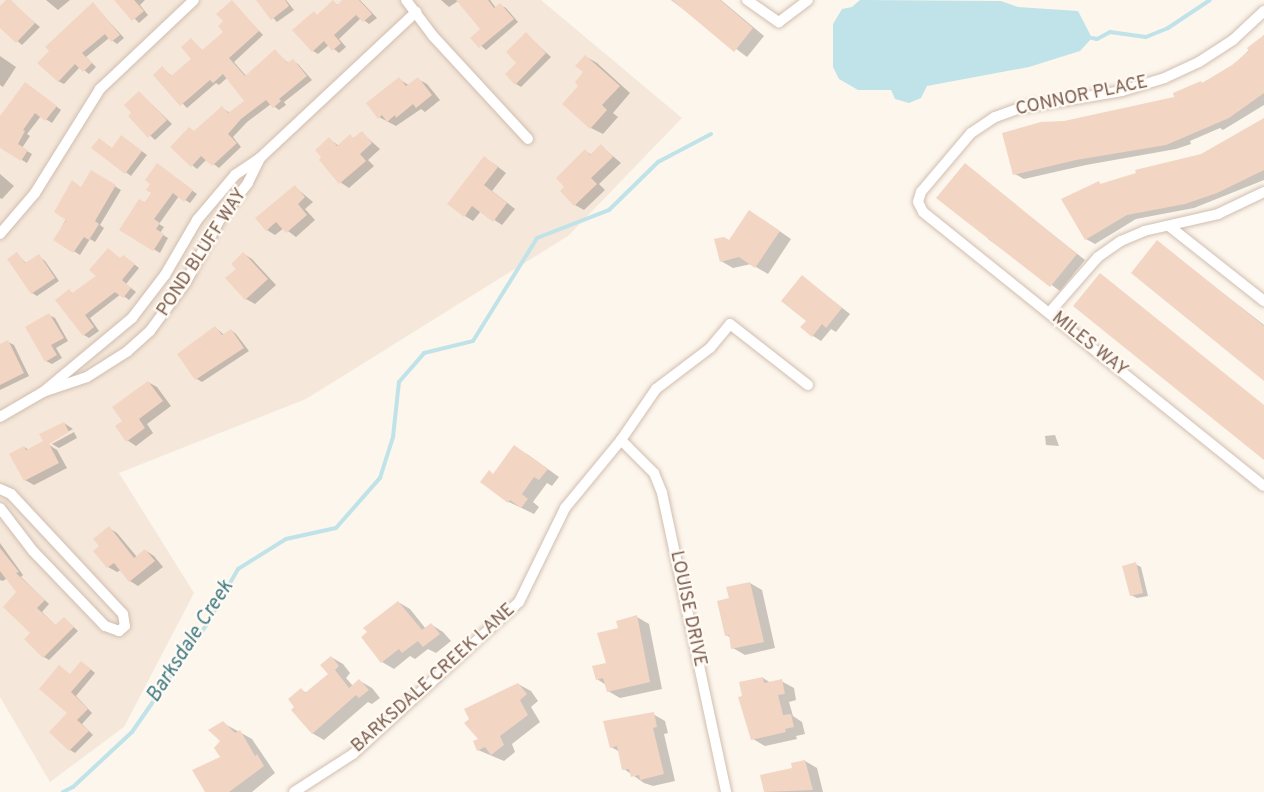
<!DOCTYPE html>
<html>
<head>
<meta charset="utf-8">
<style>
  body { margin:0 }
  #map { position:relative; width:1264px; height:792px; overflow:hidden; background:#fdf6ec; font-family:Overpass,sans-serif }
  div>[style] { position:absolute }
  .residential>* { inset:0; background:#f5e8da }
  .water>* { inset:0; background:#bfe3e8 }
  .shadow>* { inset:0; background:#0003 }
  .stream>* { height:4px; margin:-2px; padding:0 2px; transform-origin:2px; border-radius:2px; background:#bfe3e8 }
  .building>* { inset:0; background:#f3d5c3 }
  .roads { filter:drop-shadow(0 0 2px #d1beb0) drop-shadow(0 0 2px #d1beb0) }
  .street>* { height:10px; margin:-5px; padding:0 5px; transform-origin:5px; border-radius:5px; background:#fff }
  span { translate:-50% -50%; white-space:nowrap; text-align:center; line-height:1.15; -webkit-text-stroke:4.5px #fffaf3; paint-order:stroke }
  .street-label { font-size:18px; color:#7a5c4d }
  .water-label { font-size:20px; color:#437c86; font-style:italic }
</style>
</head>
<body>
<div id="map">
  <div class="residential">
    <i style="clip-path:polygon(0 0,541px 0,682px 118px,568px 236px,306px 399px,119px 473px,194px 593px,124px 727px,50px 782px,0 697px)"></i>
  </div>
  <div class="water">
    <i style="clip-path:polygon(860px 0,1001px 1px,1018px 7px,1078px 11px,1092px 38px,1080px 51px,1029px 67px,927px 86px,921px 98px,909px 103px,895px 99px,891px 90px,858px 90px,839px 79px,833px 67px,833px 24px,842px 9px,852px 7px)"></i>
  </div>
  <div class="shadow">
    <i style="clip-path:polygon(8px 0,40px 27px,22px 45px,0 26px,0 9px)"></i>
    <i style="clip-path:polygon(46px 0,70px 0,58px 10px)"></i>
    <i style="clip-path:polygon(116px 0,145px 0,140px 5px,148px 15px,139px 23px)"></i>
    <i style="clip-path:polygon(257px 0,286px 0,294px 10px,277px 22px)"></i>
    <i style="clip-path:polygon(344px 0,360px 0,377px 18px,369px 24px,361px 18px,339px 39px,346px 47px,339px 53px,329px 45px,318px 54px,313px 51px,314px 13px,319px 16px,333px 2px,338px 5px)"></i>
    <i style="clip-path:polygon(441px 0,490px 0,496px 8px,500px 5px,506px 8px,518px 22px,486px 50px,472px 38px,483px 29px,458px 1px,449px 7px)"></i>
    <i style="clip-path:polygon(671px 0,721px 0,764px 36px,747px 57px)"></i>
    <i style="clip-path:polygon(232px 2px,263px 35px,234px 62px,247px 77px,275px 51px,289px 64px,293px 61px,298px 64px,312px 80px,284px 102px,286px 105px,279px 110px,271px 104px,247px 122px,233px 137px,241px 147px,219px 168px,207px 159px,197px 169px,192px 165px,196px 132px,222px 108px,230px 113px,246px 101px,228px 77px,219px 85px,216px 83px,187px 108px,155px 75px,162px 68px,173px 77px,193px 59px,191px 40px,203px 51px,225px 32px,225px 22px)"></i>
    <i style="clip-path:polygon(93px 4px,124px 38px,117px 44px,109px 38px,86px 57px,96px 67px,89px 74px,80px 67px,64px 84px,58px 81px)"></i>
    <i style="clip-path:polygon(526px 34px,551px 57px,521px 87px,516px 84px)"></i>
    <i style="clip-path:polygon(1264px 35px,1264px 105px,1223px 130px,1220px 128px,1190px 141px,1191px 144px,1176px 149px,1086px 165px,1024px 179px,1015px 174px,1064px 122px,1176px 98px,1233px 66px)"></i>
    <i style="clip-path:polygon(0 56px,16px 67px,3px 87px,0 85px)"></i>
    <i style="clip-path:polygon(585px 56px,597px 63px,630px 93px,613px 113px,618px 117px,603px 134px,591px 128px,581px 85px,585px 72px)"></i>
    <i style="clip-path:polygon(399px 79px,410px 86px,418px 79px,427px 84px,440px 100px,425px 112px,421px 109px,396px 126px,379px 117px)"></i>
    <i style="clip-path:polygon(31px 87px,61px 110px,52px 123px,41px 116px,27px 134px,30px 136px,22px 148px,32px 154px,27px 163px,0 147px,0 121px)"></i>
    <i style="clip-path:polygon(139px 92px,172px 124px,155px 140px,130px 117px)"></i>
    <i style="clip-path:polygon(1264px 119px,1264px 180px,1194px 208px,1136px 219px,1095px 244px,1086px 239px,1099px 183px,1102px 185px,1201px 155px)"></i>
    <i style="clip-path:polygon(362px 133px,380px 149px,368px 160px,374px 166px,349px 188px,340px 182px,329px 139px,339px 146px,350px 136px,355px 139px)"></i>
    <i style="clip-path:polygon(127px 140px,147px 155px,131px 176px,93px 148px,113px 149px)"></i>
    <i style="clip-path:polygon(601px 146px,621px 163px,599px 184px,605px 190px,584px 210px,575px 205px,585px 151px,592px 155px)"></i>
    <i style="clip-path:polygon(493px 163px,506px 173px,492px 191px,515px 209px,502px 225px,481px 211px,473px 221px,465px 216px)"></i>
    <i style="clip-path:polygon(965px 165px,1085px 260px,1060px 291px,988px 239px,990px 237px)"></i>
    <i style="clip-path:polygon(162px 168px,197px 194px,190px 203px,179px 196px,159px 224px,164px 227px,160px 233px,168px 238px,160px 253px,121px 229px,153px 193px)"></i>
    <i style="clip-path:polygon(92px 172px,121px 190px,100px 225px,104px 228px,95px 242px,90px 239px,80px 255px,55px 239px)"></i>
    <i style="clip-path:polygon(0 174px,14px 186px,2px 199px,0 198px)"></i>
    <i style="clip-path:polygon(295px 187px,313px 202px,305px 209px,315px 220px,296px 237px,284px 228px,275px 235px,267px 230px)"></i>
    <i style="clip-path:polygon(762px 219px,791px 239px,768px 274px,751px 264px,733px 268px,721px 261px,729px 242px)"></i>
    <i style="clip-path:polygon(1157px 242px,1264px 325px,1264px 379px)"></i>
    <i style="clip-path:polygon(17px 254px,27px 264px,40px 257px,45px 261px,59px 281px,37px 296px,32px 293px)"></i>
    <i style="clip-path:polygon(244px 254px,252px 259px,276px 285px,255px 304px,246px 299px,227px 278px,238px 269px)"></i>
    <i style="clip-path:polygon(121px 260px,129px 260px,139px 268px,126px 284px,136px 292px,129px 300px,121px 294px,90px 318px,99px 331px,89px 338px,84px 335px,69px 291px,74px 294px)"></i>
    <i style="clip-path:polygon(803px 277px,850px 314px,836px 332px,831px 329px,821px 341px,813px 336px,808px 321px)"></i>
    <i style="clip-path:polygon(49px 315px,55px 318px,68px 341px,56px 348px,62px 358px,52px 364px,46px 361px)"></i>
    <i style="clip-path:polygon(216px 328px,224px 335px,231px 330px,236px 334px,249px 351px,202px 382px,197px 379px,179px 355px)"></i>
    <i style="clip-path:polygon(8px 342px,14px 345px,29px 376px,0 390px,0 346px)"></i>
    <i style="clip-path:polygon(148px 382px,157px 387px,171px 406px,147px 424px,153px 433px,136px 446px,127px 440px,124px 421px)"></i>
    <i style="clip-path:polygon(64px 423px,73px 429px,49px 442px,49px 445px,57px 450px,67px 468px,34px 485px,25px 480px,24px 447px,29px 450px,45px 441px)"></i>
    <i style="clip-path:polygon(74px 432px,77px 438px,59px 448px,52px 444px)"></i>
    <i style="clip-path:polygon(1055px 435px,1059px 446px,1046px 445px,1045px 436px)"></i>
    <i style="clip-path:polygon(527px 454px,559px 477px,552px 486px,547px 483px,533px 502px,539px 507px,534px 514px,509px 502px,482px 481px)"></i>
    <i style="clip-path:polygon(109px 528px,117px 533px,137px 557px,145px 550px,154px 556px,163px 567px,138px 586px,130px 581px,121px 570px,117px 572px,108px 567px,95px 551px,101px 547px)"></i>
    <i style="clip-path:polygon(0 543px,23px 575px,21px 577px,49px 604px,42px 612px,56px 626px,64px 618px,78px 631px,49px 660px,44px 657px,32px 633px,18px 592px,7px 578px,3px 581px,0 580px)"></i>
    <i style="clip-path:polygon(1135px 564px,1141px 567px,1148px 596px,1137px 598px,1131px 595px)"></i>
    <i style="clip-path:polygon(750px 583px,762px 590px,775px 648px,745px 655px,733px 648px,731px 638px,726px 635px,731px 599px)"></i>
    <i style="clip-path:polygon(398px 602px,410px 609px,426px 629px,432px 625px,443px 632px,451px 641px,436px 653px,428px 649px,415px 659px,410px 656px,394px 669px,382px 662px)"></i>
    <i style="clip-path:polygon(637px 617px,649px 624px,662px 689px,620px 698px,608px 691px,606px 685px,597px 679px,608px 664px,619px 629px)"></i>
    <i style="clip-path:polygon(331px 657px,343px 664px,350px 673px,346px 678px,353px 686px,360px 681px,372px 688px,380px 698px,372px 704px,368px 702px,324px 740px,312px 733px,301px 690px,307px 693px,330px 674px)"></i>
    <i style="clip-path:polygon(87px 666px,95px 673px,76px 696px,92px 713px,82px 724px,93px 735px,75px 753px,70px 750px,71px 675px)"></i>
    <i style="clip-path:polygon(763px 678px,771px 683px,781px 681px,794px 688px,796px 700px,789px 702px,793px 716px,802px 722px,805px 734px,796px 736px,797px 739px,765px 746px,753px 739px)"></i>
    <i style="clip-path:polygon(518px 684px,531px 691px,538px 701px,531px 707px,540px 722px,512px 744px,515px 752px,504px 761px,478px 750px,480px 740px)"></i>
    <i style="clip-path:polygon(653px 714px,665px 721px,668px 733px,664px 734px,675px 781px,653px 786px,644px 783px,624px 769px,620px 752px,611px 747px)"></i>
    <i style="clip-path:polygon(223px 723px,252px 739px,275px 773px,252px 792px,207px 792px,222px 758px)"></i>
    <i style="clip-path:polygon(805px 761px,817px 768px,823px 792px,766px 792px,762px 777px,793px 769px)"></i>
  </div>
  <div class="stream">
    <i style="left:1092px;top:38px;width:5px;rotate:11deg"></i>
    <i style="left:1097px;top:39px;width:15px;rotate:-28deg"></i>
    <i style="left:1110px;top:32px;width:36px;rotate:8deg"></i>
    <i style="left:1146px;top:37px;width:24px;rotate:-22deg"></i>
    <i style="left:1168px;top:28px;width:50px;rotate:-33.7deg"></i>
    <i style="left:63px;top:792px;width:11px;rotate:-27deg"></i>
    <i style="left:73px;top:787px;width:81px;rotate:-43deg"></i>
    <i style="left:132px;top:732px;width:131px;rotate:-55.2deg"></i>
    <i style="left:207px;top:624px;width:63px;rotate:-60.6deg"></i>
    <i style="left:238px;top:569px;width:57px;rotate:-32deg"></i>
    <i style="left:286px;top:539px;width:51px;rotate:-12.4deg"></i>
    <i style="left:336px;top:528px;width:67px;rotate:-48.7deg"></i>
    <i style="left:380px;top:478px;width:43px;rotate:-72.4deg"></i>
    <i style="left:393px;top:437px;width:55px;rotate:-83.8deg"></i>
    <i style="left:399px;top:382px;width:38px;rotate:-49deg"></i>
    <i style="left:424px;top:353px;width:50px;rotate:-13.8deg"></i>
    <i style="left:473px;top:341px;width:121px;rotate:-58.1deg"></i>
    <i style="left:537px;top:238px;width:77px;rotate:-21.3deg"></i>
    <i style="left:609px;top:210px;width:69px;rotate:-44.4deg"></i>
    <i style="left:658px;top:162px;width:60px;rotate:-27.8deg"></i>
  </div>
  <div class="building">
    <i style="clip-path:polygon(6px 0,11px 0,35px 23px,16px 43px,0 28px,0 6px)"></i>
    <i style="clip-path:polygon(114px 0,134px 0,144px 11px,132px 21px)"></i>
    <i style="clip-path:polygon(232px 0,259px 31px,229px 58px,245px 76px,275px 49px,287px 63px,293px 59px,307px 76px,279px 99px,281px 101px,273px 108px,266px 100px,241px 119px,228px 134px,237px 143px,212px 166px,201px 156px,191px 167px,170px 147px,189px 127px,194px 131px,222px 106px,228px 113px,244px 101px,223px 74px,213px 83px,210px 80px,180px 106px,153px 75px,162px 66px,171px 76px,191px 59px,181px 47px,191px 38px,202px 50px,223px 32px,218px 26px,223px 21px,216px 14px)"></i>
    <i style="clip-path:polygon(256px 0,285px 0,289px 6px,271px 20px)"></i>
    <i style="clip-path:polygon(333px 0,337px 5px,342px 0,359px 0,372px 14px,363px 22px,356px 15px,334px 35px,341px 43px,332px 51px,324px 41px,312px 52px,292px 30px,314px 11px,317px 15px)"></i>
    <i style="clip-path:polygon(456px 0,488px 0,494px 8px,500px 3px,514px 19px,479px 48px,470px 38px,480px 29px)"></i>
    <i style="clip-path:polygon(672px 0,720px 0,753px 28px,734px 52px)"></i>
    <i style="clip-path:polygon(93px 2px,120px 35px,111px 42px,105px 34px,82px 53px,92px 63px,83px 72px,75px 64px,58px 82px,37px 63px,49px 51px,45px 47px)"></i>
    <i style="clip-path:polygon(526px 32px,546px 53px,515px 85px,505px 74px,516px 63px,506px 52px)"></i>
    <i style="clip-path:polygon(1264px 35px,1264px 93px,1229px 118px,1166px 145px,1076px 160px,1013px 175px,1002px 133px,1041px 122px,1064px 121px,1174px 97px,1173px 93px,1201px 81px,1202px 83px,1232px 65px,1249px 51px,1247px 48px)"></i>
    <i style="clip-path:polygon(585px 55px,620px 86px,602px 105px,607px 110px,590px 129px,562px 104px,578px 86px,575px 82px,583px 72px,575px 66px)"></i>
    <i style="clip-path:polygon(399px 77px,406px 86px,418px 77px,432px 95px,416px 108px,413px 104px,396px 118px,395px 115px,387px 122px,382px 115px,378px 119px,366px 103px)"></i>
    <i style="clip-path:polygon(25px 82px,57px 106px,45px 121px,35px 113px,23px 130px,25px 131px,18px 144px,28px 150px,21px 161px,0 148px,0 116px)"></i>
    <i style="clip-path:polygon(139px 91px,167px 120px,148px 138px,128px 116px,131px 113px,124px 105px)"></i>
    <i style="clip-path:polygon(1264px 118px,1264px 170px,1217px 193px,1185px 204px,1127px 215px,1085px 240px,1061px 199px,1099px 181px,1100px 184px,1136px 173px,1135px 170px,1201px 154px)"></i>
    <i style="clip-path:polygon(362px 131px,372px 143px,360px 154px,366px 161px,339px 184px,319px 160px,321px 157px,315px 150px,329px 137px,337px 146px,350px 134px,353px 138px)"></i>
    <i style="clip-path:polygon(121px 135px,142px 151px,125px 174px,91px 148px,99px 138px,112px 148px)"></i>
    <i style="clip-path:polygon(601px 144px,613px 157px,591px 178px,597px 184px,574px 206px,560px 191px,564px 187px,556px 178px,585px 149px,590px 155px)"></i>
    <i style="clip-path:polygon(484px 156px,498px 167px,484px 185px,507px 203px,493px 222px,472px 206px,464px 217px,447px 204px)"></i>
    <i style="clip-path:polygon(157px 163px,193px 190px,184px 202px,173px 193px,154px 219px,160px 223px,156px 229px,164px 234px,153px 251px,119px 230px,139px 199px,145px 202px,151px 193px,146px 190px,150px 184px,145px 180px)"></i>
    <i style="clip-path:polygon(965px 163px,1077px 254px,1050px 287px,936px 198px)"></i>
    <i style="clip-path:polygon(91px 170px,116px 185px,95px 221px,99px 224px,89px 240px,84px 237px,73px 253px,53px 240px,66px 220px,54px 212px,72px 180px,81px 187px)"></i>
    <i style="clip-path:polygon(295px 185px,305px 197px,298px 204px,307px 215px,286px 233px,276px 222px,266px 231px,255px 218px)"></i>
    <i style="clip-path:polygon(749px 210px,780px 231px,755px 268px,739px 257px,720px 262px,714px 239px,724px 237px,729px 240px)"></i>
    <i style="clip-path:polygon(1157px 240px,1264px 326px,1264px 381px,1131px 273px)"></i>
    <i style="clip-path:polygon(108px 248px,120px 258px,123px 255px,135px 264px,122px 280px,131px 288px,123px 298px,115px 292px,85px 315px,94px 327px,83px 336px,55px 300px,69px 289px,72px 293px,96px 276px,89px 270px)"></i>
    <i style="clip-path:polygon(17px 252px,25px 263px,39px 254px,55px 278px,31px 294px,7px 259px)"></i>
    <i style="clip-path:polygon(243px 252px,268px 279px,245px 300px,225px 278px,236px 269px,231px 264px)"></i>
    <i style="clip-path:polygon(1100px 273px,1264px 405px,1264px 460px,1073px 306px)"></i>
    <i style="clip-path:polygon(802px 275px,842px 308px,826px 328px,822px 324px,812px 337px,800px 327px,806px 321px,781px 301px)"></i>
    <i style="clip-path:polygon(49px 313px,64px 338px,51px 345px,57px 355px,45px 362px,25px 327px)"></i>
    <i style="clip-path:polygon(215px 326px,222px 335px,231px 329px,244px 348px,195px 380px,177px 354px)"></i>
    <i style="clip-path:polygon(8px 340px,24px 373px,0 385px,0 344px)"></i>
    <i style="clip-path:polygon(148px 381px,163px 401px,139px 419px,145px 428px,126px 442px,115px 426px,122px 421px,112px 407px)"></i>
    <i style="clip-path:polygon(64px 422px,69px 432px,49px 444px,59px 463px,24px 481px,9px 454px,24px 446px,26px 450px,43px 441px,39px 434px)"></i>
    <i style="clip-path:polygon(514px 445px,548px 469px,539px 480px,534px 477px,522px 494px,528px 499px,521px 508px,510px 500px,508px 503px,480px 482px,489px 470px,493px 474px)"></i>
    <i style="clip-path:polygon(109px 526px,134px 558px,145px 549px,155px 561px,129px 582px,114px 563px,107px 568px,93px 551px,99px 546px,93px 539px)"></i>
    <i style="clip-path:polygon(0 548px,19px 572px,16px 573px,45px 600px,37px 608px,55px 625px,64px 617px,74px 627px,43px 658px,24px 639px,30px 633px,3px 607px,16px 592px,0 571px)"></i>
    <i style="clip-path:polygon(1136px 562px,1143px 593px,1130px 596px,1122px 566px)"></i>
    <i style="clip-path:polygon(750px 582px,764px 642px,731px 649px,729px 635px,725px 636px,717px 601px,729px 598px,726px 587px)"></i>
    <i style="clip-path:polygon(398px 601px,422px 630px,431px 623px,440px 634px,423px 647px,418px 641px,402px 653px,399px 649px,381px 663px,361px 637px,367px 632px,363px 628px)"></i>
    <i style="clip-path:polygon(637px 615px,650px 682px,607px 692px,603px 678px,596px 680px,592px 666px,606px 663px,597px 633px,618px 628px,616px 621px)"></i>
    <i style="clip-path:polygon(331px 656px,339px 666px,335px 670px,349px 688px,359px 679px,369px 690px,359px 698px,356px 695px,312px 734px,291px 710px,294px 707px,288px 699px,301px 688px,305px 693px,328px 674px,320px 665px)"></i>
    <i style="clip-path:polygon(81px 661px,91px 669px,71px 692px,88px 709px,77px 720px,89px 731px,69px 751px,49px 732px,67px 713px,39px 689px,59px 665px,70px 674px)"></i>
    <i style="clip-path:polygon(763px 677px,764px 683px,782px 679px,785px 694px,778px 695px,783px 715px,791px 714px,794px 727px,785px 729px,786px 732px,751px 740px,738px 697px,742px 696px,739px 682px)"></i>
    <i style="clip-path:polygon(518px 683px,527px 694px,520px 700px,528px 715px,500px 736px,504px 745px,491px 755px,485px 747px,477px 751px,473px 741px,478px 739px,464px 723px,469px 719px,464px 709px)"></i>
    <i style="clip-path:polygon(654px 712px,657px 727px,653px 728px,664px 774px,640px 780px,639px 775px,631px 777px,629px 769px,622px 770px,617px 746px,610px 748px,603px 721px)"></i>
    <i style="clip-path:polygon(223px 721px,235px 733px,240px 730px,255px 756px,257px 754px,264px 766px,229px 792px,205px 792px,192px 770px,220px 757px,214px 748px,220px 741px,208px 730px)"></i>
    <i style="clip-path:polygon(805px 760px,813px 790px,764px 792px,760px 775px,792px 768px,791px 763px)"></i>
  </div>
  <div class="roads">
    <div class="street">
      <i style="left:406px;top:0;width:45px;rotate:53.1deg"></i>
      <i style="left:433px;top:36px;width:140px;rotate:47.3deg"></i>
      <i style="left:747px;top:0;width:39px;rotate:35deg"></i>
      <i style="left:779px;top:22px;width:36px;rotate:-37deg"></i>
      <i style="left:1264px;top:11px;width:42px;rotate:136.9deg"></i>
      <i style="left:1233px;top:40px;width:40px;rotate:147.1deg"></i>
      <i style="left:1199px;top:62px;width:38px;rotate:155deg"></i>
      <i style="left:1165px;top:78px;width:45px;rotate:163.2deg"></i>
      <i style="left:1122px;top:91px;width:103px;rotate:170.5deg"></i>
      <i style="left:1020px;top:108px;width:27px;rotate:160deg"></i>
      <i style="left:995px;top:117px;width:29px;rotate:146deg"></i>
      <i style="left:971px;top:133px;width:77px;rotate:130.3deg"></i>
      <i style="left:921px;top:192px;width:10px;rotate:107deg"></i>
      <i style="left:918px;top:202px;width:11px;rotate:63deg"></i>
      <i style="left:923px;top:212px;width:437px;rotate:38.8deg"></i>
      <i style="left:260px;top:158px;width:28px;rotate:116deg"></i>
      <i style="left:248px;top:183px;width:46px;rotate:127.9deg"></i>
      <i style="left:220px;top:219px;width:72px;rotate:118.4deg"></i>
      <i style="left:186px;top:282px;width:61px;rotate:126.3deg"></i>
      <i style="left:150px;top:331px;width:30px;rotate:138deg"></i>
      <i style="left:128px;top:351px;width:49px;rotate:147.6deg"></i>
      <i style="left:87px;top:377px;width:46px;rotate:161.2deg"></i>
      <i style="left:43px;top:392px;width:116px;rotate:-39.7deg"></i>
      <i style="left:132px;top:318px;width:54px;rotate:-52.5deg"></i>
      <i style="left:165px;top:275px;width:64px;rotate:-59.8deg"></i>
      <i style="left:197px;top:220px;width:59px;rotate:-49.8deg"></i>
      <i style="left:235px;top:175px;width:30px;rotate:-34deg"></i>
      <i style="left:260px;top:158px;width:214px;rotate:-43.1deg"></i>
      <i style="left:1169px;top:226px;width:121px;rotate:38.3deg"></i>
      <i style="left:0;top:234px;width:54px;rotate:-49.5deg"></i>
      <i style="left:35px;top:193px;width:123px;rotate:-58deg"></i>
      <i style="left:100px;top:89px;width:129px;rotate:-43.4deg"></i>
      <i style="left:1049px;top:313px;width:74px;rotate:-48.8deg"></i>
      <i style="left:1098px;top:257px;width:28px;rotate:-35deg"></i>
      <i style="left:1121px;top:241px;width:25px;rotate:-23deg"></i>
      <i style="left:1144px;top:231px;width:76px;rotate:-12.9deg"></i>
      <i style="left:1218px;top:214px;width:51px;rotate:-25.6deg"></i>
      <i style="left:0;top:417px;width:50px;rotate:-30.2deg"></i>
      <i style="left:621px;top:440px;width:47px;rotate:45deg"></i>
      <i style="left:654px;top:473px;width:22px;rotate:68deg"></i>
      <i style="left:662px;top:493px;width:306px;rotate:77.9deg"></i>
      <i style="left:0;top:489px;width:12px;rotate:24deg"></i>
      <i style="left:11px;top:494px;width:164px;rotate:47deg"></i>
      <i style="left:123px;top:614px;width:12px;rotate:81deg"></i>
      <i style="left:125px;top:626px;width:8px;rotate:140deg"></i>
      <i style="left:119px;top:631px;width:15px;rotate:-160deg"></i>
      <i style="left:105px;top:626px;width:104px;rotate:-133.8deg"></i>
      <i style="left:33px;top:551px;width:54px;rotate:-127.5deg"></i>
      <i style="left:294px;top:792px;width:70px;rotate:-32.8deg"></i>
      <i style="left:353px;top:754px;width:225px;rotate:-42.5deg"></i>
      <i style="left:519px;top:602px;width:105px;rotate:-63.9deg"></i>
      <i style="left:565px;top:508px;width:88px;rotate:-50.5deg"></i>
      <i style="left:621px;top:440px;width:62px;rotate:-55.5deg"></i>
      <i style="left:656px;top:389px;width:68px;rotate:-37.2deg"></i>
      <i style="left:710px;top:348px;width:31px;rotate:-50deg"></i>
      <i style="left:730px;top:324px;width:99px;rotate:38deg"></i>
    </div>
  </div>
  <div class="street-label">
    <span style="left:1082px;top:97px;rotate:-12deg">CONNOR PLACE</span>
    <span style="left:203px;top:253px;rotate:-57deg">POND BLUFF WAY</span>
    <span style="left:1089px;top:345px;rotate:39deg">MILES WAY</span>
    <span style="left:687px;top:609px;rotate:78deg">LOUISE DRIVE</span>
    <span style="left:434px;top:679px;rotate:-42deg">BARKSDALE CREEK LANE</span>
  </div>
  <div class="water-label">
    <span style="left:191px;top:642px;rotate:-57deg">Barksdale Creek</span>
  </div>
</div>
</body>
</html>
